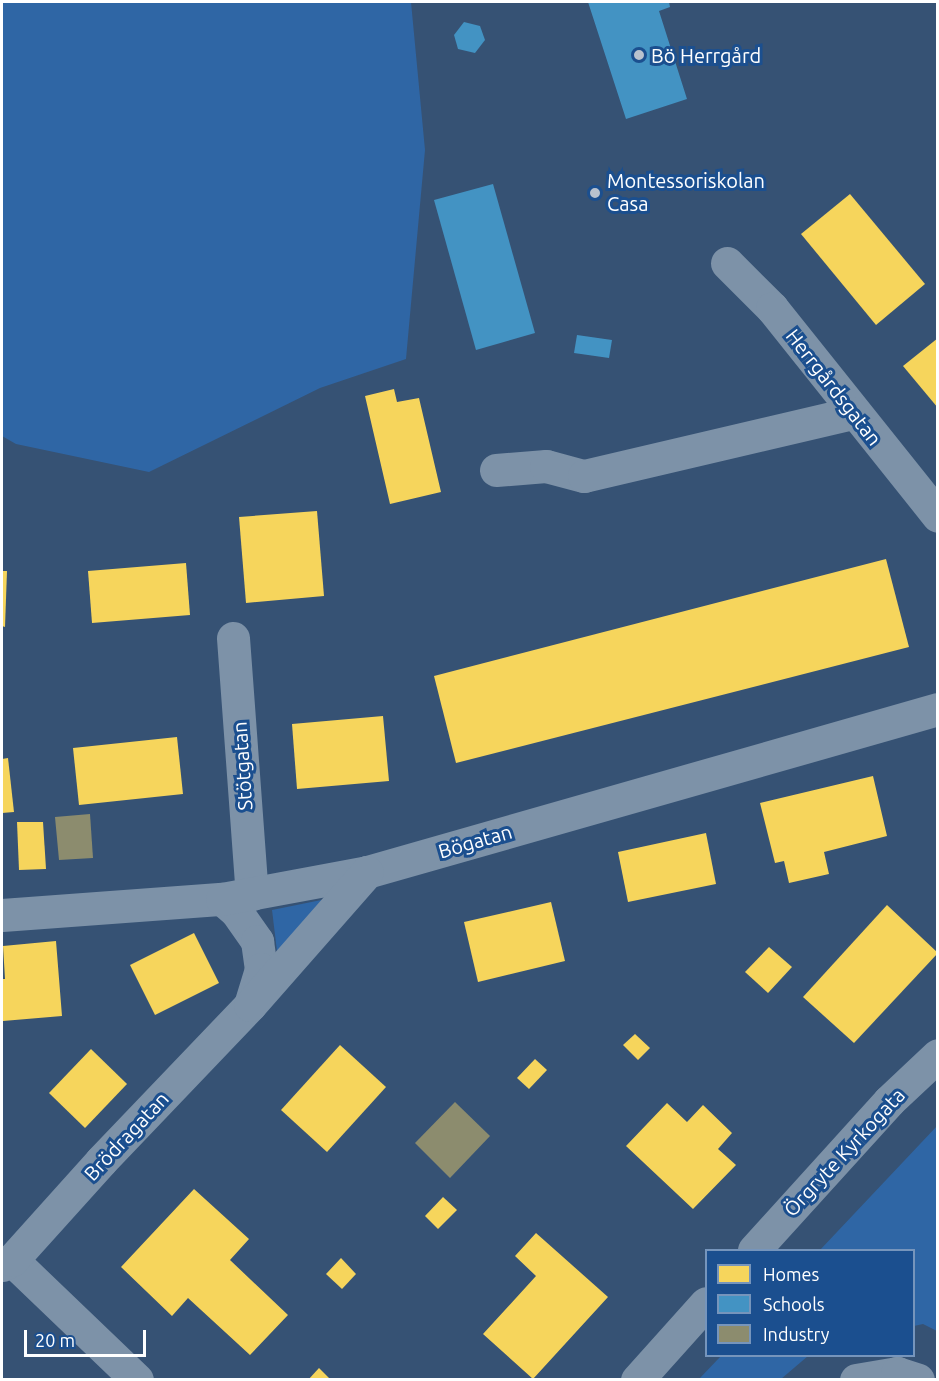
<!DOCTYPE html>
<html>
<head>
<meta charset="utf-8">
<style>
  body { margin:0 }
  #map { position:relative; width:939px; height:1381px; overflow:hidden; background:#365274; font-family:Ubuntu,sans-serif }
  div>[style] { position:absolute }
  .green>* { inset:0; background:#2f66a5 }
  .homes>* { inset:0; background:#f6d55c }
  .schools>* { inset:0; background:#4393c3 }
  .industry>* { inset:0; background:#8c8c6e }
  .minor>* { height:33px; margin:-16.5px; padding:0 16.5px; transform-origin:16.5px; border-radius:16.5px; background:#7d92a8 }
  .dots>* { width:16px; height:16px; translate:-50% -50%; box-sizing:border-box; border:3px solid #1b4f8f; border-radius:50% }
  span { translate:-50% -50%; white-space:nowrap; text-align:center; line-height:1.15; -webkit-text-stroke:6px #1b4f8f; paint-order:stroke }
  .poi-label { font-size:20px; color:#fff }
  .left { translate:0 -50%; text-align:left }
  .street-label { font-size:20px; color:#fff }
  .frame { position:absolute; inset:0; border:3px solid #fff; pointer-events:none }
  .legend { position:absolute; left:705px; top:1249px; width:210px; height:108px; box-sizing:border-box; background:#1b4f8f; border:2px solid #7695bc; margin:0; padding:8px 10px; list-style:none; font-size:18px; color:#fff }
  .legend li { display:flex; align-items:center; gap:12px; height:30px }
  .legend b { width:30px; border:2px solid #7695bc }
  .scale { position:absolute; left:24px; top:1330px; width:122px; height:27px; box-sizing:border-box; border:3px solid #fff; border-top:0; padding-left:8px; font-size:18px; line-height:21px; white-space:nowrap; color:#fff; -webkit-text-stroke:4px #1b4f8f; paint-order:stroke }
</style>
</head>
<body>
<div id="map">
  <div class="green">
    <i style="clip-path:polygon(2px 2px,411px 2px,425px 150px,406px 359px,320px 388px,149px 472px,16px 444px,2px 436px)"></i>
    <i style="clip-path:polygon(336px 897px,277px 951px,272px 910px)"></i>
    <i style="clip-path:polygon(937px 1126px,937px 1331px,923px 1324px,914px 1326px,914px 1250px,820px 1250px)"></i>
    <i style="clip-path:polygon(721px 1356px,808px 1356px,781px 1379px,699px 1379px)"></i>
  </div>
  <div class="homes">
    <i style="clip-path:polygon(850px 194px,925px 284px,876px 325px,801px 234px)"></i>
    <i style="clip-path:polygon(938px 338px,938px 408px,903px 366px)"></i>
    <i style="clip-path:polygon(394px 389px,397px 402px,419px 398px,441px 492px,390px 504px,365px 396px)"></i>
    <i style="clip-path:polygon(317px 511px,324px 596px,246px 603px,239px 517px)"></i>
    <i style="clip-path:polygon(886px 559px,909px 647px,456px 763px,434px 676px)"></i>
    <i style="clip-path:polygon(186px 563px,190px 615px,92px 623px,88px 571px)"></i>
    <i style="clip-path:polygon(2px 571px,7px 571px,5px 627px,2px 626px)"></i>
    <i style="clip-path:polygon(383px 716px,389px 781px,297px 789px,292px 724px)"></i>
    <i style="clip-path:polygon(177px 737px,183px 794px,79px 805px,73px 748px)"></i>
    <i style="clip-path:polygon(8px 758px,14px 812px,2px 813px,2px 759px)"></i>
    <i style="clip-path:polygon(873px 776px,887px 836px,824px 852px,829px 874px,789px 883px,784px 861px,775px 863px,760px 803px)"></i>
    <i style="clip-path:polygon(17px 822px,43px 822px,46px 869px,19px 870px)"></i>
    <i style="clip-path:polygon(706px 833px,716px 884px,628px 902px,618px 852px)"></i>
    <i style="clip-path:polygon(551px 902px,565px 961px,478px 982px,464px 922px)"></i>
    <i style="clip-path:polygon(887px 905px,938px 953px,854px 1043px,803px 997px)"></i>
    <i style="clip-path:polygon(194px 933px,219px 983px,155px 1015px,130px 965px)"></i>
    <i style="clip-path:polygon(56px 941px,62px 1016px,3px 1021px,2px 979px,5px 979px,3px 946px)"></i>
    <i style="clip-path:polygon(769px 947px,792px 967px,768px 993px,745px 972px)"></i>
    <i style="clip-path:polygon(635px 1034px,650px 1048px,638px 1060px,623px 1045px)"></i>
    <i style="clip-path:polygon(340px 1045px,386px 1087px,327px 1152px,281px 1110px)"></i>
    <i style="clip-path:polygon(91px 1049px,127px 1084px,85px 1128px,49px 1093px)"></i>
    <i style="clip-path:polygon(535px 1059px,547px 1070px,529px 1089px,517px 1078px)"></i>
    <i style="clip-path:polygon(667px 1103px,687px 1122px,703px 1105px,732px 1133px,718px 1149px,736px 1165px,693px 1209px,626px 1146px)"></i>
    <i style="clip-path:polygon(194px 1189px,249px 1239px,230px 1260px,288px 1315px,250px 1355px,188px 1298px,172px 1316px,121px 1267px)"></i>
    <i style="clip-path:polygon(443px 1197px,457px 1210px,438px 1229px,425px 1216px)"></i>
    <i style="clip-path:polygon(536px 1233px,608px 1297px,533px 1379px,483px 1334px,536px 1276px,515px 1256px)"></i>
    <i style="clip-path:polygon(341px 1258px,356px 1274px,342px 1289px,326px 1274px)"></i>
    <i style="clip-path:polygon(319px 1368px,331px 1380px,308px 1380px)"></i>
  </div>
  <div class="schools">
    <i style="clip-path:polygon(588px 2px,669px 2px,670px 7px,659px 11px,687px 99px,626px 119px)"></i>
    <i style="clip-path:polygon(464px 22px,480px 26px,485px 40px,475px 53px,458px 49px,454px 35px)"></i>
    <i style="clip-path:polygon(493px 184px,535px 333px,476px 350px,434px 200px)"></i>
    <i style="clip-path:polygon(577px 335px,612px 340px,609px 358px,574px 353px)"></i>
  </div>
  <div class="industry">
    <i style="clip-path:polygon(90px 814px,93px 858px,59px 860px,55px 817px)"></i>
    <i style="clip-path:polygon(455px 1102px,490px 1136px,450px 1178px,415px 1143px)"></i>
  </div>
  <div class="minor">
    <i style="left:727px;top:263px;width:64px;rotate:45deg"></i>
    <i style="left:772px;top:308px;width:266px;rotate:51.4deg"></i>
    <i style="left:496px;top:470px;width:50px;rotate:-4.6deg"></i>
    <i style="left:546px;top:466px;width:39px;rotate:15deg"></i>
    <i style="left:584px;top:476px;width:276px;rotate:-13.2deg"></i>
    <i style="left:233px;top:638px;width:257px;rotate:85.8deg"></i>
    <i style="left:222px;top:899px;width:18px;rotate:41deg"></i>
    <i style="left:236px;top:911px;width:37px;rotate:55deg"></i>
    <i style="left:257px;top:941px;width:28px;rotate:82deg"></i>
    <i style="left:261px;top:969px;width:34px;rotate:107deg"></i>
    <i style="left:2px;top:915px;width:221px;rotate:-4.2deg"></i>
    <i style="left:222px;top:899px;width:147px;rotate:-10.5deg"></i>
    <i style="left:367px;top:872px;width:594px;rotate:-15.93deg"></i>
    <i style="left:754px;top:1250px;width:201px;rotate:-47.8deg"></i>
    <i style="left:889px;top:1101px;width:67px;rotate:-43.2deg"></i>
    <i style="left:12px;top:1260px;width:173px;rotate:43.8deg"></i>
    <i style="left:2px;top:1265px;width:11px;rotate:-27deg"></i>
    <i style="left:12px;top:1260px;width:133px;rotate:-48deg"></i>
    <i style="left:101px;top:1161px;width:216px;rotate:-46.3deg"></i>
    <i style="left:250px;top:1005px;width:177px;rotate:-48.7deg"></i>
    <i style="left:637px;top:1380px;width:103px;rotate:-48.1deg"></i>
    <i style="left:856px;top:1380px;width:42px;rotate:-9.7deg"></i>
    <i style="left:897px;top:1373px;width:22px;rotate:18deg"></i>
  </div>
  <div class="dots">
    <i style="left:639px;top:55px;background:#b9c2ce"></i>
    <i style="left:595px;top:193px;background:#b9c2ce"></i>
  </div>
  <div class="poi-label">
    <span class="left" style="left:651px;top:55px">Bö Herrgård</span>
    <span class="left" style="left:607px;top:192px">Montessoriskolan<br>Casa</span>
  </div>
  <div class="street-label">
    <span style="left:834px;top:387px;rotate:52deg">Herrgårdsgatan</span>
    <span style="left:242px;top:766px;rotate:-94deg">Stötgatan</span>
    <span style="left:475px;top:841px;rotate:-16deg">Bögatan</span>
    <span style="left:126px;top:1136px;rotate:-47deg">Brödragatan</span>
    <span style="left:844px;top:1152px;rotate:-47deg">Örgryte Kyrkogata</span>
  </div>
  <div class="frame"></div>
  <ul class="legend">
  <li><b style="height:16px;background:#f6d55c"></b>Homes</li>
  <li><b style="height:16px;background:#4393c3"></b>Schools</li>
  <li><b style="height:16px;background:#8c8c6e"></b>Industry</li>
  </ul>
  <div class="scale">20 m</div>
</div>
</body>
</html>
